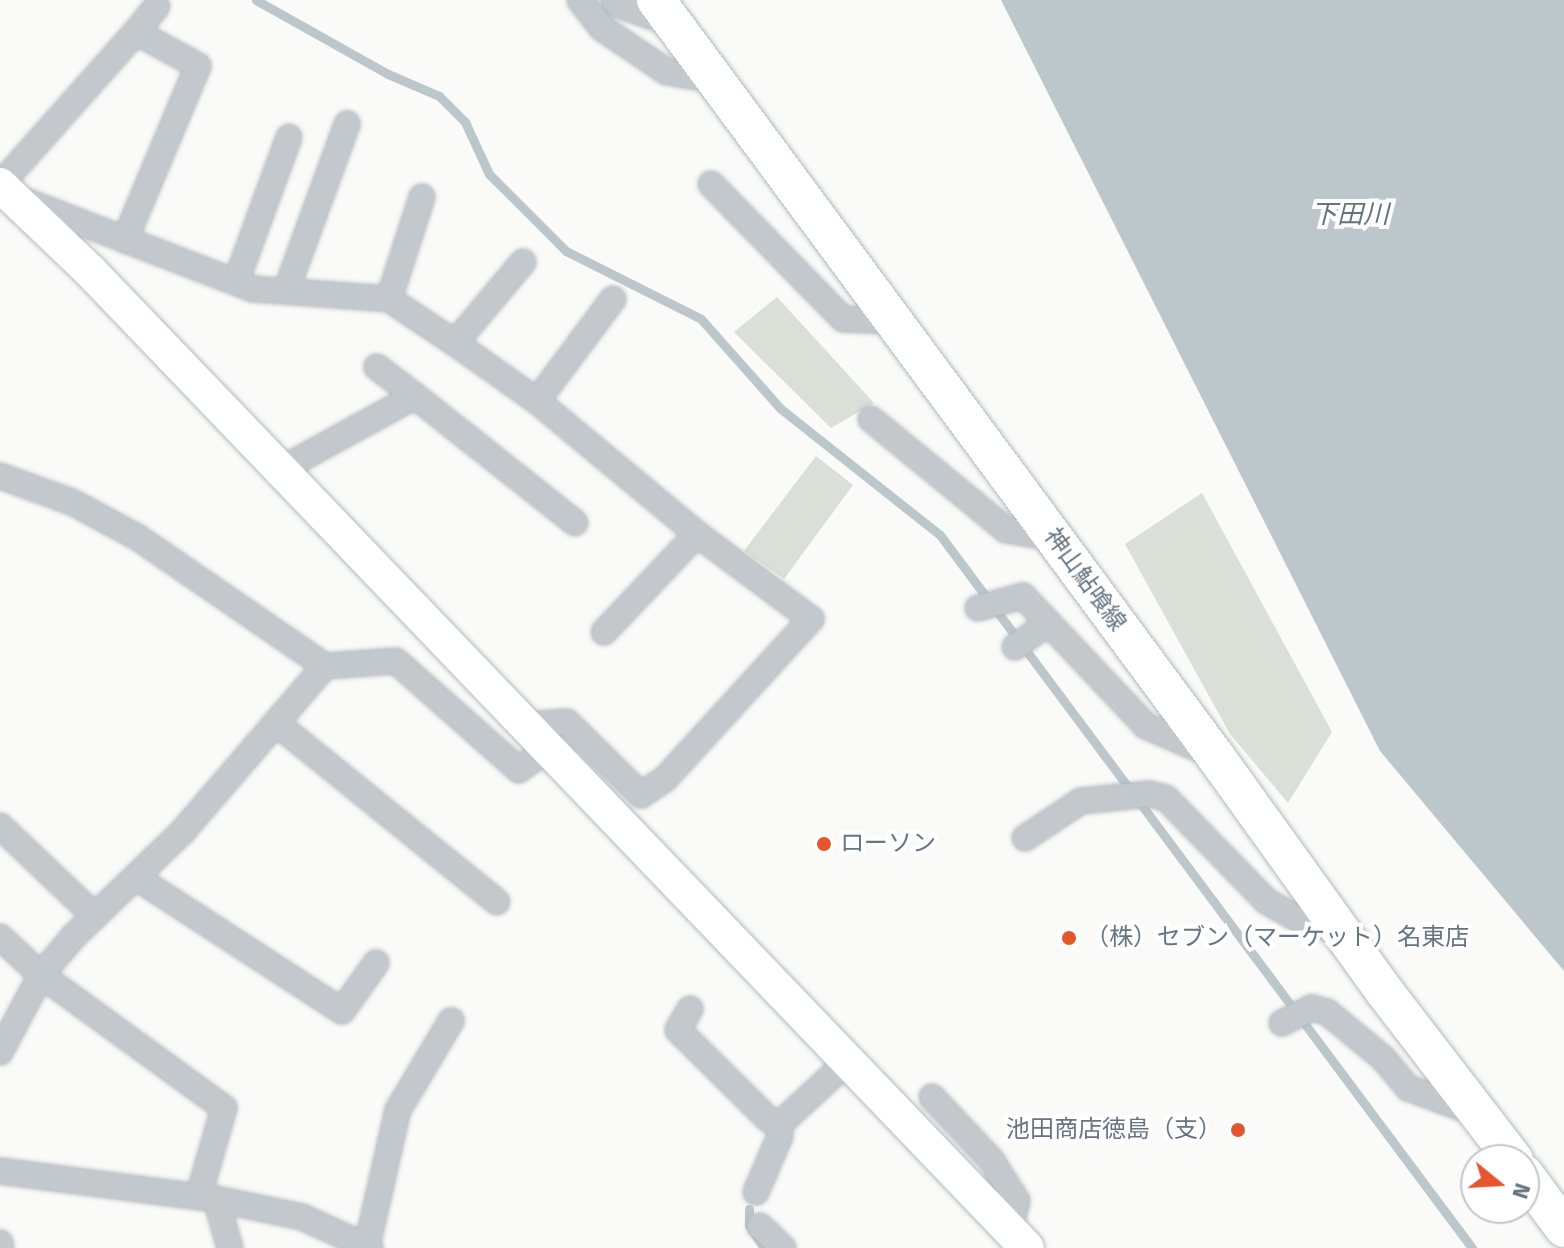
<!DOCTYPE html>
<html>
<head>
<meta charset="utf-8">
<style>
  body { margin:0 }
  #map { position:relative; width:1564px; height:1248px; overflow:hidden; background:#fafaf8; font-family:"Fira Sans","Noto Sans JP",sans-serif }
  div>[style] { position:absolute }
  .green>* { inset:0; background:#dadfd7 }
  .water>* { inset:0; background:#bbc7cb }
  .stream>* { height:9px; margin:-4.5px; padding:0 4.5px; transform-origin:4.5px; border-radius:4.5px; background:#bbc7cb }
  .roads { filter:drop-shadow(0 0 2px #b3babf) drop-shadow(0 0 2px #b3babf) }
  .street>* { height:24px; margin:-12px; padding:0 12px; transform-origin:12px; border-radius:12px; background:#c3c8cc }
  .secondary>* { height:34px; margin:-17px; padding:0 17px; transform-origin:17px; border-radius:17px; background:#fff }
  .primary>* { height:38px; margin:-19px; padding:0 19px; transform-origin:19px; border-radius:19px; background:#fff }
  .dots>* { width:22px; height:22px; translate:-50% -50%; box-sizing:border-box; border:4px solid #fff; border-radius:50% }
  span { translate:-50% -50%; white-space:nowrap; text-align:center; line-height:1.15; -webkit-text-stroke:8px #fff; paint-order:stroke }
  .street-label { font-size:24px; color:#657683 }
  .poi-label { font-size:24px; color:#657683 }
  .left { translate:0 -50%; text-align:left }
  .right { translate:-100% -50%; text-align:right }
  .water-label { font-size:26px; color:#60757c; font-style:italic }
  .north { position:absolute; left:1460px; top:1144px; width:80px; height:80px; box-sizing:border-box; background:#fff; border:2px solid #c1c8cd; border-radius:50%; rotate:108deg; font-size:22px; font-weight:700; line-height:32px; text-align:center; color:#657683 }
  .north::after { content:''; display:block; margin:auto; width:28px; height:36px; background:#e4572e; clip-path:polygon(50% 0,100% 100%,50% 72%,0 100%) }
</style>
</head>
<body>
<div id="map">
  <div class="green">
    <i style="clip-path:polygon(777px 297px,874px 403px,831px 428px,734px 332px)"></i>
    <i style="clip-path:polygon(816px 456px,853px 485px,784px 579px,744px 551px)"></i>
    <i style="clip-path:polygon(1202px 493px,1332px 732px,1288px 803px,1230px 734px,1125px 544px)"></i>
  </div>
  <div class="water">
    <i style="clip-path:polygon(1001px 0,1564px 0,1564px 971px,1380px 751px)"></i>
  </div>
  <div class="stream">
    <i style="left:256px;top:0;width:151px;rotate:29.3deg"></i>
    <i style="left:388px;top:74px;width:56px;rotate:23.3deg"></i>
    <i style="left:439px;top:96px;width:37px;rotate:45deg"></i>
    <i style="left:465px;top:122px;width:57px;rotate:65.2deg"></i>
    <i style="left:489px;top:174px;width:109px;rotate:45deg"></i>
    <i style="left:566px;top:251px;width:151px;rotate:26.7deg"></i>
    <i style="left:701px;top:319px;width:120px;rotate:48.4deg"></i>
    <i style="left:781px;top:409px;width:203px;rotate:38.4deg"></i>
    <i style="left:940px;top:535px;width:890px;rotate:53.27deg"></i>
    <i style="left:749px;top:1209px;width:16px;rotate:90deg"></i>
    <i style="left:749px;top:1225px;width:27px;rotate:57deg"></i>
  </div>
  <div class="roads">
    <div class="street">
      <i style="left:580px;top:0;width:36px;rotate:52deg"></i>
      <i style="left:602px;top:28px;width:78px;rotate:34.1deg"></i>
      <i style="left:667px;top:72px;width:49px;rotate:9.5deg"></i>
      <i style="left:614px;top:0;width:6px;rotate:51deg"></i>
      <i style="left:618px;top:5px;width:56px;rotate:18.8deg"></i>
      <i style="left:136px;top:32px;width:33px;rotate:-51deg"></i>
      <i style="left:711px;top:184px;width:189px;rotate:45.6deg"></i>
      <i style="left:843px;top:319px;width:47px;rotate:2.4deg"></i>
      <i style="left:0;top:185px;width:205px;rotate:-48.4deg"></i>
      <i style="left:136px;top:32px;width:71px;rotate:28.7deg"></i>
      <i style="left:198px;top:66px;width:189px;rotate:112.8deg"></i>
      <i style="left:422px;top:197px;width:107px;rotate:107.9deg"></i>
      <i style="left:389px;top:299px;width:79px;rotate:33.7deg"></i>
      <i style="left:20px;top:199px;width:250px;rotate:21.1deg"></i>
      <i style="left:253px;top:289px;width:136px;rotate:4.2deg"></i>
      <i style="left:523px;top:262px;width:106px;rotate:130deg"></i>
      <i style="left:455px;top:343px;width:100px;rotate:35.3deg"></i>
      <i style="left:236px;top:282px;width:154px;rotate:-69.9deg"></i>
      <i style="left:286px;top:291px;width:178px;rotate:-69.9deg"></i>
      <i style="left:613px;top:299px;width:127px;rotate:126.7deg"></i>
      <i style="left:537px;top:401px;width:208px;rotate:39.7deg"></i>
      <i style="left:415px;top:396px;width:204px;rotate:38.4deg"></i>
      <i style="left:871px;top:419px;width:175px;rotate:39.4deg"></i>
      <i style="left:1006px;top:530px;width:49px;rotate:9.5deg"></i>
      <i style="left:280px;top:470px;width:154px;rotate:-28.7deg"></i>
      <i style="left:415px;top:396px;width:48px;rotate:-142.7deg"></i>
      <i style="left:0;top:476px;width:77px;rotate:19.9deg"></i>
      <i style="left:72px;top:502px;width:74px;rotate:28.3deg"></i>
      <i style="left:137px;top:537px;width:228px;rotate:34.5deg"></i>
      <i style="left:978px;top:608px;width:47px;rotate:-14.9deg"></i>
      <i style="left:1023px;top:596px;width:179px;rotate:46.6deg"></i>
      <i style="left:1146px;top:726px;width:70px;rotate:23.6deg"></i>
      <i style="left:1015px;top:647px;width:41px;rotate:-36deg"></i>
      <i style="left:276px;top:723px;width:284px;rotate:39deg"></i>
      <i style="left:522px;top:725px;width:45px;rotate:-3.8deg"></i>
      <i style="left:567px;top:722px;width:104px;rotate:44.6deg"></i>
      <i style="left:641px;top:795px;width:29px;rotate:-34deg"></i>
      <i style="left:665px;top:779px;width:217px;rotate:-47.6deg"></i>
      <i style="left:811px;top:619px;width:142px;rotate:-143.3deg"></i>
      <i style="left:697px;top:534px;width:135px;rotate:133.5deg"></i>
      <i style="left:0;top:826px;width:131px;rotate:43.5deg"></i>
      <i style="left:1025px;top:838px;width:67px;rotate:-33.5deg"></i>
      <i style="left:1081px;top:801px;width:68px;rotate:-5.9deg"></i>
      <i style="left:1149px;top:794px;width:17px;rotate:13deg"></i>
      <i style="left:1166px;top:798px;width:144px;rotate:45.8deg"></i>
      <i style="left:1266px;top:901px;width:45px;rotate:29.4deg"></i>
      <i style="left:1305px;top:923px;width:36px;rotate:13deg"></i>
      <i style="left:137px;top:878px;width:244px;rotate:33deg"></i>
      <i style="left:342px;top:1011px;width:59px;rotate:-54.7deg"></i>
      <i style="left:0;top:937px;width:56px;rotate:42.8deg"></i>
      <i style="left:41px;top:975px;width:226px;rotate:36deg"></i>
      <i style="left:224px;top:1108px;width:91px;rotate:106deg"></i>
      <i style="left:690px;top:1009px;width:24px;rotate:120deg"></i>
      <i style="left:678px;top:1030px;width:127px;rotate:44.7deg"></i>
      <i style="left:768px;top:1119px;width:13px;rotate:23deg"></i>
      <i style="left:1282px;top:1023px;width:34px;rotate:-27deg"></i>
      <i style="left:1312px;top:1008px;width:16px;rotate:15deg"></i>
      <i style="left:1327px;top:1012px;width:72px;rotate:39.4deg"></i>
      <i style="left:1383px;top:1058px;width:39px;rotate:50deg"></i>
      <i style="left:1408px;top:1088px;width:69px;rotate:20.3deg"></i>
      <i style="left:0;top:1052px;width:87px;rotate:-62deg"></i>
      <i style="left:41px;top:975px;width:51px;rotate:-49.8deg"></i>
      <i style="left:74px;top:936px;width:151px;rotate:-43.9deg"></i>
      <i style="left:183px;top:831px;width:218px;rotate:-49.3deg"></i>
      <i style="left:325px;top:666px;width:71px;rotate:-4deg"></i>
      <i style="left:396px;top:661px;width:164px;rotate:41.5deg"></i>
      <i style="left:519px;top:770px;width:34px;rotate:-37deg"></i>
      <i style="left:932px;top:1097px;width:88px;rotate:46.8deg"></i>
      <i style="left:992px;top:1161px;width:47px;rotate:58deg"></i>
      <i style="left:1017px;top:1201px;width:30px;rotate:104deg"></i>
      <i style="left:0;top:1171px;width:218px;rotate:7.4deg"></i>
      <i style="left:216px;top:1199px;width:88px;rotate:11.8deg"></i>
      <i style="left:302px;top:1217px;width:75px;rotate:24.5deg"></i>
      <i style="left:756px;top:1192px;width:61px;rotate:-66.8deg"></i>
      <i style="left:780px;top:1136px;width:12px;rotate:-90deg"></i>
      <i style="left:780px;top:1124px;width:91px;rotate:-42.8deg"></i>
      <i style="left:216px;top:1199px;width:51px;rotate:74.1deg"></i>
      <i style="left:760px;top:1226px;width:32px;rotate:44deg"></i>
      <i style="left:0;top:1243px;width:5px;rotate:79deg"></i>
      <i style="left:367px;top:1246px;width:139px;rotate:-77.2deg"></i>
      <i style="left:398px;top:1110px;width:104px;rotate:-59.2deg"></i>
    </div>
    <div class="secondary">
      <i style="left:0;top:185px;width:126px;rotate:43.7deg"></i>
      <i style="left:91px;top:272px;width:1352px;rotate:46.2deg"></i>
    </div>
    <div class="primary">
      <i style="left:656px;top:0;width:942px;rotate:53.51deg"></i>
      <i style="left:1216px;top:757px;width:288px;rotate:54.3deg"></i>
      <i style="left:1384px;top:991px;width:213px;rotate:52.4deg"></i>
      <i style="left:1524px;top:1174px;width:67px;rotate:53.5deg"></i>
    </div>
  </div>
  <div class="dots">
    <i style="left:824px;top:844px;background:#e4572e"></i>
    <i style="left:1069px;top:938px;background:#e4572e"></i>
    <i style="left:1238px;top:1130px;background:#e4572e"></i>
  </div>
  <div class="street-label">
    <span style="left:1085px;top:580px;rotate:54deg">神山鮎喰線</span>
  </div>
  <div class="poi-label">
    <span class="left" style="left:840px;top:844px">ローソン</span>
    <span class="left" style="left:1085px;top:938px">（株）セブン（マーケット）名東店</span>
    <span class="right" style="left:1222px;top:1130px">池田商店徳島（支）</span>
  </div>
  <div class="water-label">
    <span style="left:1350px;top:215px">下田川</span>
  </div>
  <div class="north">N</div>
</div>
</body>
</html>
